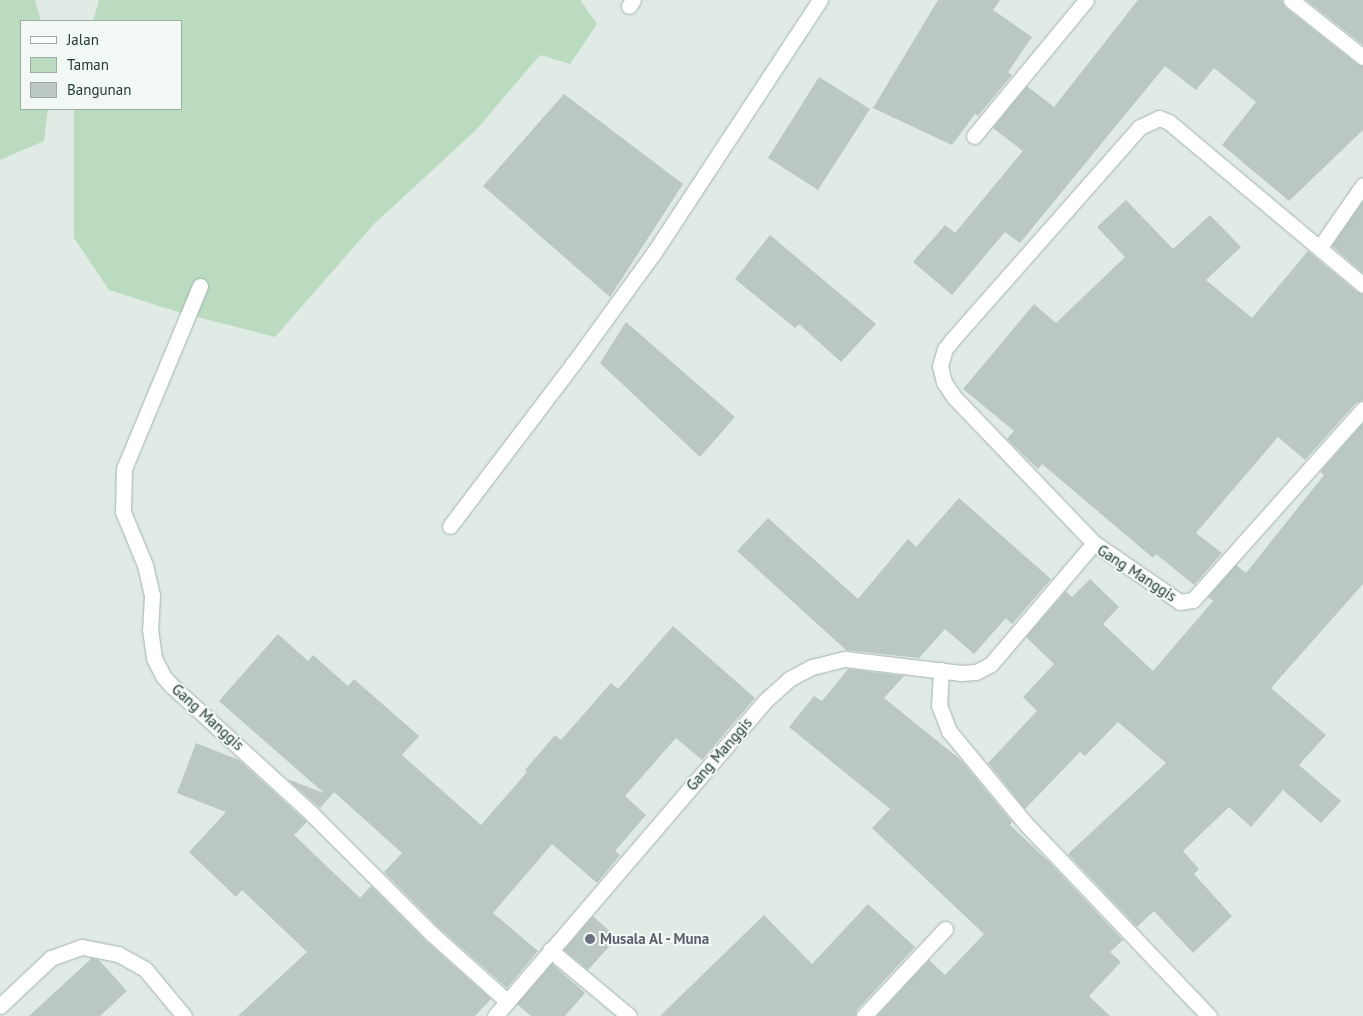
<!DOCTYPE html>
<html>
<head>
<meta charset="utf-8">
<style>
  body { margin:0 }
  #map { position:relative; width:1363px; height:1016px; overflow:hidden; background:#e1ebe6; font-family:"PT Sans",sans-serif }
  div>[style] { position:absolute }
  .green>* { inset:0; background:#bbdbc1 }
  .building>* { inset:0; background:#bac8c1 }
  .roads { filter:drop-shadow(0 0 1px #a4b3ac) drop-shadow(0 0 1px #a4b3ac) }
  .minor>* { height:15px; margin:-7.5px; padding:0 7.5px; transform-origin:7.5px; border-radius:7.5px; background:#fff }
  .dots>* { width:14px; height:14px; translate:-50% -50%; box-sizing:border-box; border:2px solid #f2f8f4; border-radius:50% }
  span { translate:-50% -50%; white-space:nowrap; text-align:center; line-height:1.15; -webkit-text-stroke:4px #f2f8f4; paint-order:stroke }
  .street-label { font-size:15px; color:#233b32 }
  .worship-label { font-size:15px; color:#5b616d; font-weight:700 }
  .left { translate:0 -50%; text-align:left }
  .legend { position:absolute; left:20px; top:20px; width:162px; height:90px; box-sizing:border-box; background:#f2f8f4; border:1px solid #9faca6; margin:0; padding:6px 9px; list-style:none; font-size:15px; color:#233b32 }
  .legend li { display:flex; align-items:center; gap:10px; height:25px }
  .legend b { width:25px; border:1px solid #9faca6 }
</style>
</head>
<body>
<div id="map">
  <div class="green">
    <i style="clip-path:polygon(0 0,35px 0,41px 21px,21px 21px,21px 109px,48px 109px,44px 141px,0 160px)"></i>
    <i style="clip-path:polygon(99px 0,580px 0,597px 24px,570px 64px,540px 55px,476px 130px,374px 224px,275px 337px,178px 312px,109px 290px,74px 238px,74px 109px,181px 109px,181px 21px,93px 21px)"></i>
  </div>
  <div class="building">
    <i style="clip-path:polygon(938px 0,1000px 0,993px 10px,1032px 37px,1008px 72px,1012px 75px,978px 116px,975px 114px,952px 145px,873px 108px)"></i>
    <i style="clip-path:polygon(1138px 0,1282px 0,1285px 7px,1357px 64px,1363px 66px,1363px 130px,1289px 201px,1222px 145px,1256px 102px,1214px 68px,1196px 90px,1165px 66px,1020px 243px,1005px 232px,952px 295px,913px 262px,945px 225px,955px 233px,1023px 151px,993px 128px,1027px 86px,1054px 107px)"></i>
    <i style="clip-path:polygon(1306px 0,1363px 0,1363px 45px)"></i>
    <i style="clip-path:polygon(819px 77px,870px 109px,818px 190px,768px 158px)"></i>
    <i style="clip-path:polygon(564px 94px,683px 184px,610px 297px,483px 186px)"></i>
    <i style="clip-path:polygon(1126px 200px,1173px 249px,1210px 215px,1241px 247px,1206px 280px,1252px 318px,1308px 251px,1357px 292px,1363px 294px,1363px 400px,1356px 403px,1305px 460px,1278px 437px,1196px 533px,1222px 553px,1194px 585px,1156px 554px,1153px 558px,1042px 464px,1038px 469px,1007px 439px,1014px 431px,963px 389px,1034px 304px,1056px 323px,1125px 257px,1097px 227px)"></i>
    <i style="clip-path:polygon(1363px 201px,1363px 273px,1332px 246px)"></i>
    <i style="clip-path:polygon(770px 235px,876px 324px,841px 362px,799px 324px,795px 328px,735px 279px)"></i>
    <i style="clip-path:polygon(626px 322px,735px 417px,700px 457px,600px 363px)"></i>
    <i style="clip-path:polygon(1363px 423px,1363px 584px,1271px 688px,1326px 735px,1299px 765px,1341px 801px,1321px 823px,1283px 790px,1251px 827px,1229px 807px,1183px 851px,1199px 869px,1194px 874px,1232px 916px,1193px 953px,1154px 911px,1137px 927px,1068px 854px,1166px 763px,1118px 722px,1085px 756px,1080px 752px,1025px 809px,988px 763px,1037px 711px,1023px 697px,1054px 664px,1026px 637px,1066px 591px,1072px 597px,1090px 579px,1119px 607px,1103px 624px,1153px 671px,1213px 601px,1208px 597px,1236px 565px,1246px 573px,1324px 475px,1320px 472px)"></i>
    <i style="clip-path:polygon(959px 498px,1051px 579px,1012px 624px,1006px 618px,974px 654px,945px 629px,919px 658px,846px 650px,737px 551px,768px 518px,858px 599px,908px 539px,916px 547px)"></i>
    <i style="clip-path:polygon(673px 626px,755px 698px,702px 760px,676px 738px,625px 796px,646px 815px,615px 851px,620px 855px,597px 883px,552px 844px,493px 913px,538px 951px,507px 988px,438px 927px,384px 872px,402px 853px,334px 792px,320px 808px,287px 779px,324px 793px,219px 701px,278px 634px,308px 661px,313px 655px,348px 686px,354px 679px,419px 736px,402px 755px,481px 825px,527px 772px,525px 770px,555px 735px,561px 740px,611px 683px,618px 689px)"></i>
    <i style="clip-path:polygon(848px 669px,904px 676px,884px 698px,961px 760px,1012px 822px,1010px 825px,1049px 862px,1123px 940px,1110px 952px,1121px 962px,1089px 996px,1110px 1016px,877px 1016px,929px 960px,945px 975px,984px 934px,872px 828px,890px 809px,789px 727px,814px 696px,822px 701px)"></i>
    <i style="clip-path:polygon(196px 743px,239px 760px,307px 822px,294px 835px,360px 898px,371px 886px,426px 941px,491px 999px,475px 1016px,238px 1016px,307px 952px,242px 890px,236px 897px,189px 852px,226px 812px,177px 793px)"></i>
    <i style="clip-path:polygon(868px 904px,915px 947px,857px 1010px,855px 1016px,660px 1016px,764px 915px,812px 964px)"></i>
    <i style="clip-path:polygon(593px 916px,617px 938px,588px 970px,564px 950px)"></i>
    <i style="clip-path:polygon(92px 958px,99px 960px,127px 991px,100px 1016px,29px 1016px)"></i>
    <i style="clip-path:polygon(552px 964px,585px 993px,565px 1016px,531px 1016px,517px 1004px)"></i>
  </div>
  <div class="roads">
    <div class="minor">
      <i style="left:1291px;top:0;width:92px;rotate:38.4deg"></i>
      <i style="left:629px;top:6px;width:7px;rotate:-56deg"></i>
      <i style="left:974px;top:136px;width:176px;rotate:-50.5deg"></i>
      <i style="left:1320px;top:247px;width:75px;rotate:-55.3deg"></i>
      <i style="left:200px;top:286px;width:198px;rotate:112.6deg"></i>
      <i style="left:124px;top:469px;width:43px;rotate:91.3deg"></i>
      <i style="left:123px;top:512px;width:57px;rotate:67.5deg"></i>
      <i style="left:145px;top:565px;width:31px;rotate:77deg"></i>
      <i style="left:152px;top:595px;width:34px;rotate:93deg"></i>
      <i style="left:150px;top:629px;width:29px;rotate:82deg"></i>
      <i style="left:154px;top:658px;width:20px;rotate:63deg"></i>
      <i style="left:163px;top:676px;width:13px;rotate:48deg"></i>
      <i style="left:172px;top:686px;width:190px;rotate:42.4deg"></i>
      <i style="left:312px;top:814px;width:170px;rotate:45deg"></i>
      <i style="left:432px;top:934px;width:101px;rotate:41.8deg"></i>
      <i style="left:450px;top:526px;width:203px;rotate:-52.8deg"></i>
      <i style="left:573px;top:364px;width:136px;rotate:-54deg"></i>
      <i style="left:653px;top:254px;width:304px;rotate:-56.7deg"></i>
      <i style="left:1094px;top:543px;width:202px;rotate:-133.8deg"></i>
      <i style="left:954px;top:397px;width:18px;rotate:-124deg"></i>
      <i style="left:944px;top:382px;width:16px;rotate:-104deg"></i>
      <i style="left:940px;top:366px;width:18px;rotate:-74deg"></i>
      <i style="left:945px;top:349px;width:11px;rotate:-52deg"></i>
      <i style="left:952px;top:340px;width:284px;rotate:-48.6deg"></i>
      <i style="left:1140px;top:127px;width:21px;rotate:-25deg"></i>
      <i style="left:1159px;top:118px;width:11px;rotate:22deg"></i>
      <i style="left:1169px;top:122px;width:253px;rotate:40deg"></i>
      <i style="left:941px;top:670px;width:35px;rotate:93deg"></i>
      <i style="left:939px;top:705px;width:28px;rotate:69deg"></i>
      <i style="left:949px;top:731px;width:119px;rotate:50.4deg"></i>
      <i style="left:1025px;top:823px;width:267px;rotate:46.4deg"></i>
      <i style="left:550px;top:950px;width:103px;rotate:39.9deg"></i>
      <i style="left:0;top:1006px;width:70px;rotate:-43.3deg"></i>
      <i style="left:51px;top:958px;width:33px;rotate:-20deg"></i>
      <i style="left:82px;top:947px;width:37px;rotate:11deg"></i>
      <i style="left:118px;top:954px;width:31px;rotate:29deg"></i>
      <i style="left:145px;top:969px;width:61px;rotate:50.3deg"></i>
      <i style="left:495px;top:1016px;width:416px;rotate:-49.4deg"></i>
      <i style="left:766px;top:700px;width:31px;rotate:-42deg"></i>
      <i style="left:789px;top:679px;width:26px;rotate:-28deg"></i>
      <i style="left:812px;top:667px;width:34px;rotate:-14deg"></i>
      <i style="left:845px;top:659px;width:117px;rotate:6.9deg"></i>
      <i style="left:961px;top:673px;width:15px;rotate:-4deg"></i>
      <i style="left:976px;top:672px;width:17px;rotate:-28deg"></i>
      <i style="left:991px;top:664px;width:159px;rotate:-49.6deg"></i>
      <i style="left:1094px;top:543px;width:104px;rotate:34.5deg"></i>
      <i style="left:1180px;top:602px;width:13px;rotate:-9deg"></i>
      <i style="left:1193px;top:600px;width:256px;rotate:-48.3deg"></i>
      <i style="left:864px;top:1016px;width:119px;rotate:-47deg"></i>
    </div>
  </div>
  <div class="dots">
    <i style="left:590px;top:939px;background:#6b7280"></i>
  </div>
  <div class="street-label">
    <span style="left:1137px;top:573px;rotate:33deg">Gang Manggis</span>
    <span style="left:208px;top:717px;rotate:42deg">Gang Manggis</span>
    <span style="left:719px;top:754px;rotate:-49deg">Gang Manggis</span>
  </div>
  <div class="worship-label">
    <span class="left" style="left:600px;top:939px">Musala Al - Muna</span>
  </div>
  <ul class="legend">
  <li><b style="height:6px;background:#fff"></b>Jalan</li>
  <li><b style="height:14px;background:#bbdbc1"></b>Taman</li>
  <li><b style="height:14px;background:#bac8c1"></b>Bangunan</li>
  </ul>
</div>
</body>
</html>
